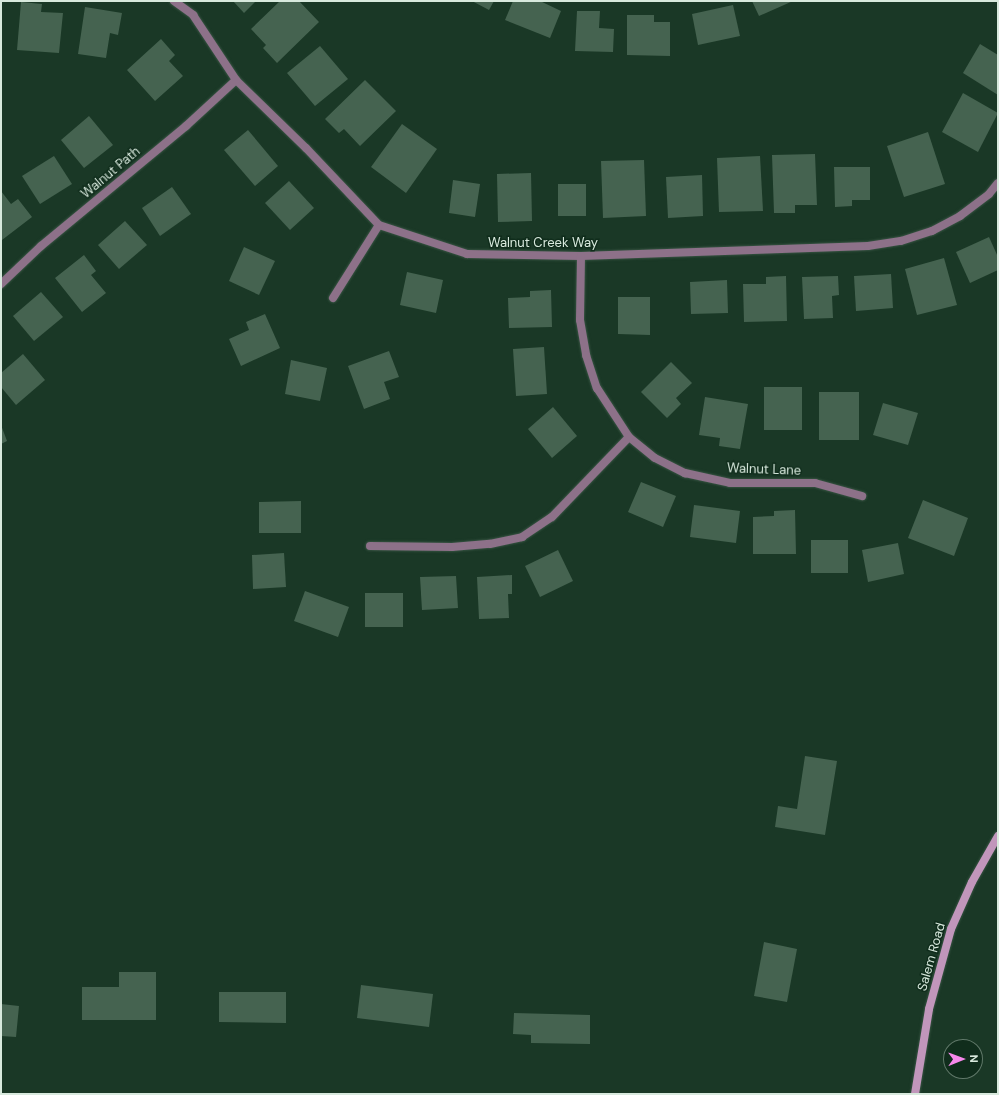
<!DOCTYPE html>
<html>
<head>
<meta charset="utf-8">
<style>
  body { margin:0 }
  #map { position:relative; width:999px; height:1095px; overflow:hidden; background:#1a3826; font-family:"DM Sans",sans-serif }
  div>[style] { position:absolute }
  .building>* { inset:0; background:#456350 }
  .roads { filter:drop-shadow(0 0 1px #385443) drop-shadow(0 0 1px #385443) }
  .street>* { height:8px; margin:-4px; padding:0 4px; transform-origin:4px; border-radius:4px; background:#8d7189 }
  .secondary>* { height:8px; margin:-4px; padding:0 4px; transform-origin:4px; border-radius:4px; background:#c196bb }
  span { translate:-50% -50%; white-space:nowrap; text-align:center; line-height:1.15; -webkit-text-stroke:3px #102d1c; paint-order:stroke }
  .street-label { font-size:13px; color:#d8e9dd }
  .frame { position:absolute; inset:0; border:2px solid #d8e9dd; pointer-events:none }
  .north { position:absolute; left:943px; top:1039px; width:40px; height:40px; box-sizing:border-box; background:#102d1c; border:1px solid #607869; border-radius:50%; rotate:89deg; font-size:11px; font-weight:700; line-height:16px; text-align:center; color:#d8e9dd }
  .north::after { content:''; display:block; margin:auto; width:14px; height:18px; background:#f788ec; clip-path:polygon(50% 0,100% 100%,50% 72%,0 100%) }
</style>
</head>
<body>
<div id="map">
  <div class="building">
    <i style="clip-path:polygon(233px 1px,256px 1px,244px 13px)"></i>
    <i style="clip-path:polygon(280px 1px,299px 1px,319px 22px,277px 63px,263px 48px,266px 45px,251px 29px)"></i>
    <i style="clip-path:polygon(472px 1px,494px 1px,489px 10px)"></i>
    <i style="clip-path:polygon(513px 1px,540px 1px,561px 11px,550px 38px,505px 20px)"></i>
    <i style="clip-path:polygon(752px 1px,793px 1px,759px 16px)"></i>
    <i style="clip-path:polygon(21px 2px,42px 4px,41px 12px,63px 13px,59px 53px,17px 50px)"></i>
    <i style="clip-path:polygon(733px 5px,740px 36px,698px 45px,692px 14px)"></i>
    <i style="clip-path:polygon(85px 7px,122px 13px,118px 35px,110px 33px,106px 58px,78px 54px)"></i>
    <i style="clip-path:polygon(577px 11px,600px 11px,599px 28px,614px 29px,613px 52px,575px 51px)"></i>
    <i style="clip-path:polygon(627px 15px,654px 15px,654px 22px,670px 22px,670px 56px,627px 55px)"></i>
    <i style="clip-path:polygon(161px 39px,175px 55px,169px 61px,183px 76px,155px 101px,127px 70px)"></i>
    <i style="clip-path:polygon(980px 44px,998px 55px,998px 95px,963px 73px)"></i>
    <i style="clip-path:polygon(320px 46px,348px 79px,315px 106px,287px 73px)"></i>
    <i style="clip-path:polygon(365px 80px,396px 111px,360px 146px,344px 129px,339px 133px,325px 119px)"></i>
    <i style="clip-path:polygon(963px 93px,998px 113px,978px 152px,942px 132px)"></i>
    <i style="clip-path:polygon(89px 116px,113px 145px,84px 168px,61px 140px)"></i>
    <i style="clip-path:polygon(402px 124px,437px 149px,406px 193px,371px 167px)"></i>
    <i style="clip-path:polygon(248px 130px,278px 166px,255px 186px,224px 150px)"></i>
    <i style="clip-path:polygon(928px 132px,945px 184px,904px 197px,887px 146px)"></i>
    <i style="clip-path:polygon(815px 154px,817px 205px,795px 205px,795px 213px,774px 213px,772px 155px)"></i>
    <i style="clip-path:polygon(54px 156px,72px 184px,40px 204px,22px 176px)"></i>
    <i style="clip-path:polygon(760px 156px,763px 211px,719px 212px,717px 158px)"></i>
    <i style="clip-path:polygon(644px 160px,646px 216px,603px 218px,601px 161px)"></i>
    <i style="clip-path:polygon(834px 167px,870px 167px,870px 200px,852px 200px,852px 206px,835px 207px)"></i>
    <i style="clip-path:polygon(531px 173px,532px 221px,498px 222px,497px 174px)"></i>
    <i style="clip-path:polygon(702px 175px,703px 216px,668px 218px,666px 177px)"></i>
    <i style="clip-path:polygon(453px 180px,480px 184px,475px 217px,449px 213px)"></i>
    <i style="clip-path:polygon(289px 181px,314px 208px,290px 230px,265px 203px)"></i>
    <i style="clip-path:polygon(558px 184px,586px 184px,586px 216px,558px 216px)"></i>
    <i style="clip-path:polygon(172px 187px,191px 214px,160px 236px,142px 208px)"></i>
    <i style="clip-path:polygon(1px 191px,11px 204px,18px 199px,32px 217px,2px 240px)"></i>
    <i style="clip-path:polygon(125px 221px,147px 245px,119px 269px,98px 245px)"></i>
    <i style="clip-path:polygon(989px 237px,998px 257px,998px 270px,970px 283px,956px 252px)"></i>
    <i style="clip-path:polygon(244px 247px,275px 261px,259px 295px,229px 281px)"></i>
    <i style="clip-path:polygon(84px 255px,96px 271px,91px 275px,106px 293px,82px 312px,55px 278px)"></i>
    <i style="clip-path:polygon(944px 258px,957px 305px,917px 315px,905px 269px)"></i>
    <i style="clip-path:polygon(407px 272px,443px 280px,436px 313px,400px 305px)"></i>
    <i style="clip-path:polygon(891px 274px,893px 308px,856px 311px,854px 276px)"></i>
    <i style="clip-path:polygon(786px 276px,787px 321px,744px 322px,743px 284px,766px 284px,766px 277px)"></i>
    <i style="clip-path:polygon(838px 276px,839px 295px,832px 296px,833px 318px,804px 319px,802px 277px)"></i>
    <i style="clip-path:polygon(727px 280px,728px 313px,691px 314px,690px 282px)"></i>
    <i style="clip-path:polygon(551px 290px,552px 327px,509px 328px,508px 298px,530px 297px,530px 291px)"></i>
    <i style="clip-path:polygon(41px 292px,63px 317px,34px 341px,13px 316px)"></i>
    <i style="clip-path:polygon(618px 297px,650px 297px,650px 335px,618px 334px)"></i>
    <i style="clip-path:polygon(265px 314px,280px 348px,241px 366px,229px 339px,249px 330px,246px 322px)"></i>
    <i style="clip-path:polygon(544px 347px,547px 394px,516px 396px,513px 349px)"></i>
    <i style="clip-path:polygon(389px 351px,399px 377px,384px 382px,390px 399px,364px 409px,348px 366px)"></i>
    <i style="clip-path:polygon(23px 354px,45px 380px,16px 405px,1px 387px,1px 373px)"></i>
    <i style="clip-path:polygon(291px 360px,327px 368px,320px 401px,285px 394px)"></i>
    <i style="clip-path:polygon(671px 362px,692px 383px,676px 398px,681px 404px,667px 418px,641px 392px)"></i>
    <i style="clip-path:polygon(764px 387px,802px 387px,802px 430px,764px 430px)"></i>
    <i style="clip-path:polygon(819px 392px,859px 392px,859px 440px,819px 440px)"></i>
    <i style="clip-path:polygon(705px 397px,748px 404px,740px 449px,719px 446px,720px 438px,699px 435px)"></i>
    <i style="clip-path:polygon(883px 403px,918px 413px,908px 445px,873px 435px)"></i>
    <i style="clip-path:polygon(553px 407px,577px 436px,552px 458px,528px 429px)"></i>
    <i style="clip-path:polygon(1px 425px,7px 441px,1px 444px)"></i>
    <i style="clip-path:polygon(641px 482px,676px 496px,663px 527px,628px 512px)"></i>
    <i style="clip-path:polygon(923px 500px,968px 518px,954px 556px,908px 538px)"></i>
    <i style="clip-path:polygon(301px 501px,301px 533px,259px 533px,259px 502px)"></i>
    <i style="clip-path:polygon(694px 505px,740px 511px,736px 543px,690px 537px)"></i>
    <i style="clip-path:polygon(795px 510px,796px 554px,753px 554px,753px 517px,774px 516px,774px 511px)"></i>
    <i style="clip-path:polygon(811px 540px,848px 540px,848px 573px,811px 573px)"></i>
    <i style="clip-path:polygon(898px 543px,904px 574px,868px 582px,862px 550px)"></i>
    <i style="clip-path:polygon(558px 550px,573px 581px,540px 597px,525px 566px)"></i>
    <i style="clip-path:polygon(284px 553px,286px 587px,253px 589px,252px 555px)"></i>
    <i style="clip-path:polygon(512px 575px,512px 594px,508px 594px,509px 618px,479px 619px,477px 577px)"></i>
    <i style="clip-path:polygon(456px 576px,458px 608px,422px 610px,420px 577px)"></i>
    <i style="clip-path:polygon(305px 591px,349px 607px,338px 637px,294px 621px)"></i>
    <i style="clip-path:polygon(365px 593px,403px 593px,403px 627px,365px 627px)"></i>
    <i style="clip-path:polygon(805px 756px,837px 761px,825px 835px,775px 827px,778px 806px,797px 809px)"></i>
    <i style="clip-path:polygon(764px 942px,797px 949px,787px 1002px,754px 996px)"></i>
    <i style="clip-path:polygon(119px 972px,156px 972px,156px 1020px,82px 1020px,82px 987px,119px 987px)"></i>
    <i style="clip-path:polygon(361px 985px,433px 994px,429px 1027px,357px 1018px)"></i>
    <i style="clip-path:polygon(219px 992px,286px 992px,286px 1023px,219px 1022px)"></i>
    <i style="clip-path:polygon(1px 1004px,19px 1006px,16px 1037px,1px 1036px)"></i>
    <i style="clip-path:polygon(514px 1013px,590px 1015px,590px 1044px,531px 1043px,531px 1035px,513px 1034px)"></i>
  </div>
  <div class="roads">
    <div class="street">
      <i style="left:174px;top:1px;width:24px;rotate:36deg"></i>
      <i style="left:193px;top:15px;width:78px;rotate:56.5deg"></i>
      <i style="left:236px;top:80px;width:98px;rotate:44.2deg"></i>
      <i style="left:306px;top:148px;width:106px;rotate:46.5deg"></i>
      <i style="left:379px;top:225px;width:93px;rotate:18.2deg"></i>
      <i style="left:467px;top:254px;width:114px;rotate:1deg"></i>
      <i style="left:581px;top:256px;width:287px;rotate:-2deg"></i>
      <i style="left:868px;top:246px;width:33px;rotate:-9deg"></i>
      <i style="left:901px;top:241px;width:33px;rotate:-18deg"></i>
      <i style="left:932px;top:231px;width:32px;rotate:-28deg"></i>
      <i style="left:960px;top:216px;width:36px;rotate:-37deg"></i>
      <i style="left:989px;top:194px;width:14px;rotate:-51deg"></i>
      <i style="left:581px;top:256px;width:64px;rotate:90.9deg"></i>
      <i style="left:580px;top:320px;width:36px;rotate:80deg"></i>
      <i style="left:586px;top:355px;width:35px;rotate:72deg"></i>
      <i style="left:597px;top:388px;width:59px;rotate:56.9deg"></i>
      <i style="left:629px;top:437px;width:33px;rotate:39deg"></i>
      <i style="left:655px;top:458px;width:34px;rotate:27deg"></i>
      <i style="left:685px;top:473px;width:46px;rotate:12.5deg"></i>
      <i style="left:730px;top:483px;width:85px"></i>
      <i style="left:815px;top:483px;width:49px;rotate:15.5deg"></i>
      <i style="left:1px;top:284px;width:55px;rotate:-43.5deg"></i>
      <i style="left:41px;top:246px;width:188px;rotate:-39.6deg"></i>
      <i style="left:186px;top:126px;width:68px;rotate:-42.6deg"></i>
      <i style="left:333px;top:298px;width:86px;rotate:-57.8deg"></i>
      <i style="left:370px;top:546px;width:82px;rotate:0.7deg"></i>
      <i style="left:452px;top:547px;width:38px;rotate:-5deg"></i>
      <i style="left:490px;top:544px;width:33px;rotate:-12deg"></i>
      <i style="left:522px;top:537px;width:36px;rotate:-34deg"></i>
      <i style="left:552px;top:517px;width:111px;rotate:-46.1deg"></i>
    </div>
    <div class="secondary">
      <i style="left:915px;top:1094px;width:86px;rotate:-80.6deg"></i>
      <i style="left:929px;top:1009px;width:83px;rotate:-74.6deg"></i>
      <i style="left:951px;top:929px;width:51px;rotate:-65.9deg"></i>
      <i style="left:972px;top:882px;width:53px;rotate:-60.5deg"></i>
    </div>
  </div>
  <div class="street-label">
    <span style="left:111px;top:173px;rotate:-40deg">Walnut Path</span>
    <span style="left:543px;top:243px">Walnut Creek Way</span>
    <span style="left:764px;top:470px;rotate:2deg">Walnut Lane</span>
    <span style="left:932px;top:957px;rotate:-74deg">Salem Road</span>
  </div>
  <div class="frame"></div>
  <div class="north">N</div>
</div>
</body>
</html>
